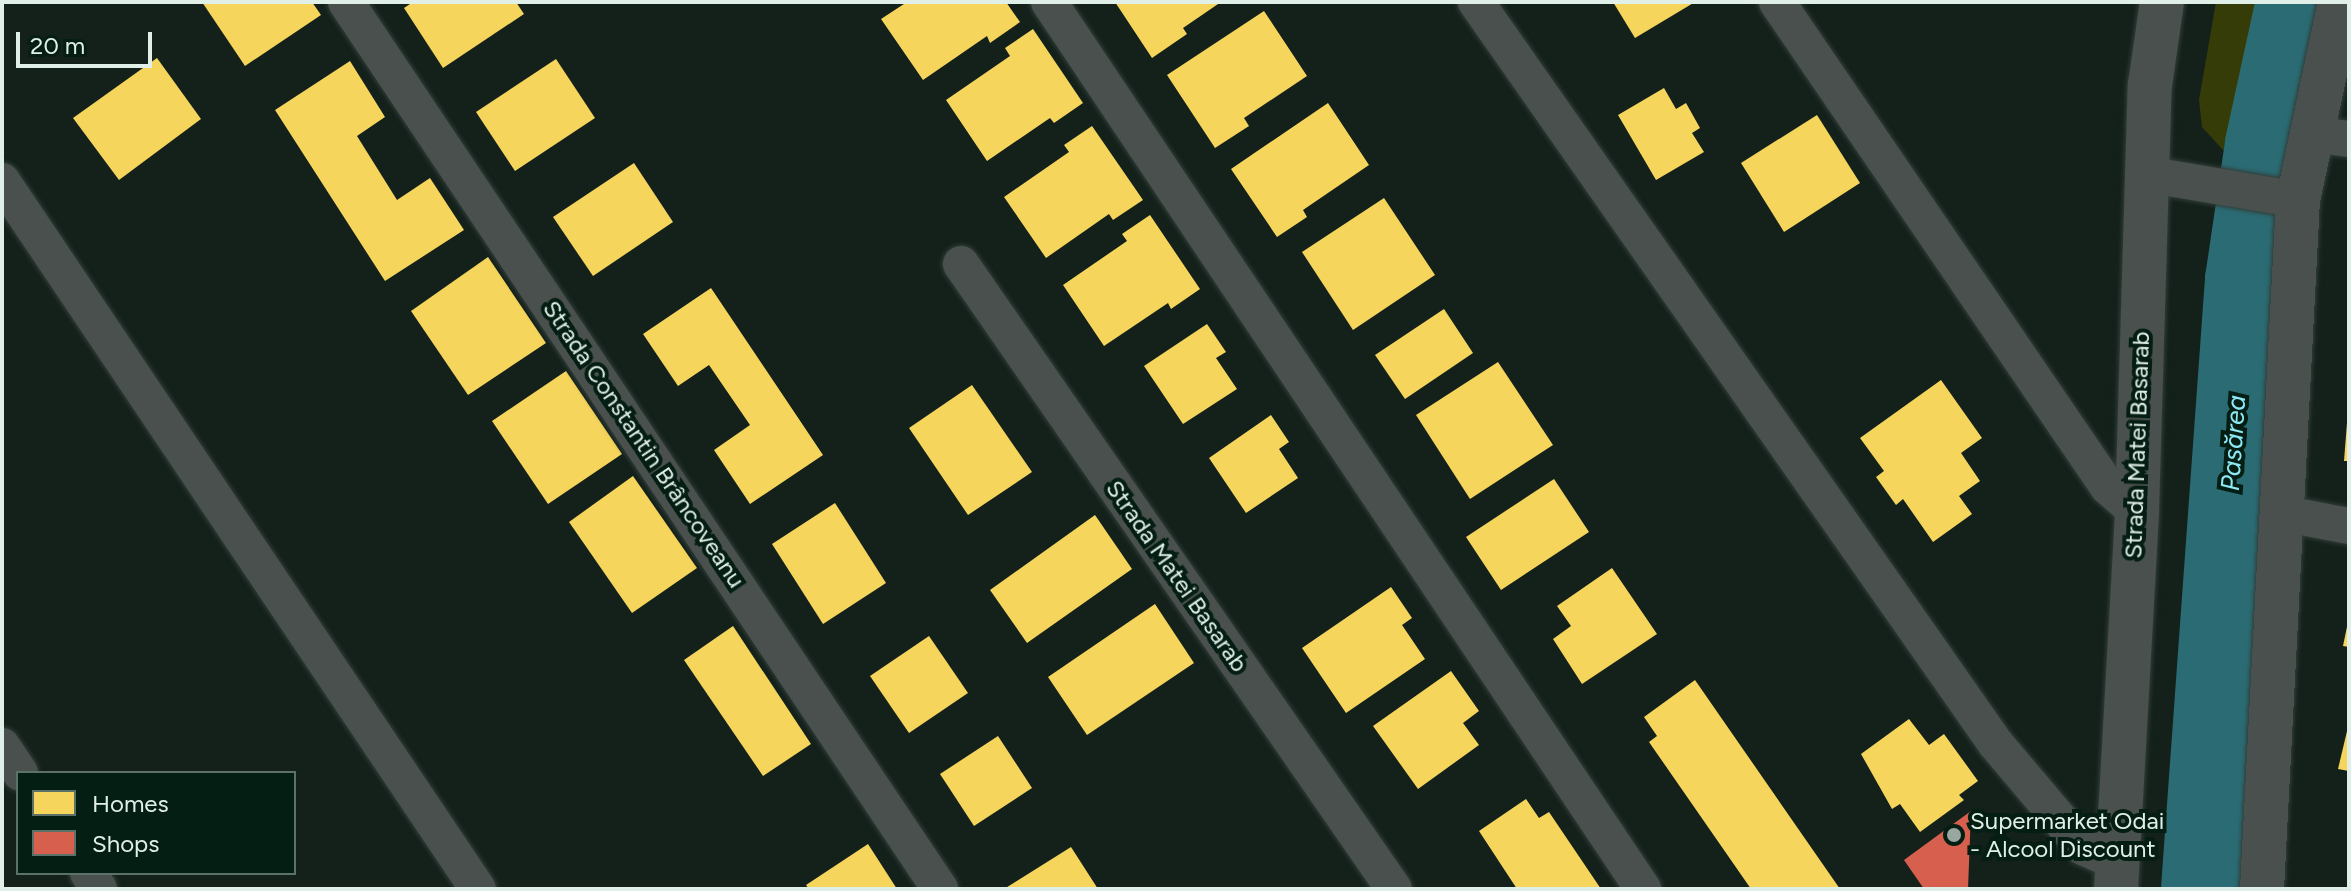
<!DOCTYPE html>
<html>
<head>
<meta charset="utf-8">
<style>
  body { margin:0 }
  #map { position:relative; width:2351px; height:891px; overflow:hidden; background:#14211b; font-family:Figtree,sans-serif }
  div>[style] { position:absolute }
  .green>* { inset:0; background:#353c07 }
  .homes>* { inset:0; background:#f6d55c }
  .shops>* { inset:0; background:#d6604d }
  .river>* { height:82px; margin:-41px; padding:0 41px; transform-origin:41px; border-radius:41px; background:#2b6c74 }
  .roads { filter:drop-shadow(0 0 2px #313d38) drop-shadow(0 0 2px #313d38) }
  .minor>* { height:36px; margin:-18px; padding:0 18px; transform-origin:18px; border-radius:18px; background:#4a504e }
  .tertiary>* { height:44px; margin:-22px; padding:0 22px; transform-origin:22px; border-radius:22px; background:#4a504e }
  .dots>* { width:22px; height:22px; translate:-50% -50%; box-sizing:border-box; border:4px solid #041e13; border-radius:50% }
  span { translate:-50% -50%; white-space:nowrap; text-align:center; line-height:1.15; -webkit-text-stroke:8px #041e13; paint-order:stroke }
  .street-label { font-size:24px; color:#e0efe7 }
  .poi-label { font-size:24px; color:#e0efe7 }
  .left { translate:0 -50%; text-align:left }
  .water-label { font-size:26px; color:#8ee8f6; font-style:italic }
  .frame { position:absolute; inset:0; border:4px solid #e0efe7; pointer-events:none }
  .legend { position:absolute; left:16px; top:771px; width:280px; height:104px; box-sizing:border-box; background:#041e13; border:2px solid #5c7268; margin:0; padding:10px 14px; list-style:none; font-size:24px; color:#e0efe7 }
  .legend li { display:flex; align-items:center; gap:16px; height:40px }
  .legend b { width:40px; border:2px solid #5c7268 }
  .scale { position:absolute; left:16px; top:32px; width:136px; height:36px; box-sizing:border-box; border:4px solid #e0efe7; border-top:0; padding-left:10px; font-size:24px; line-height:28px; white-space:nowrap; color:#e0efe7; -webkit-text-stroke:6px #041e13; paint-order:stroke }
</style>
</head>
<body>
<div id="map">
  <div class="green">
    <i style="clip-path:polygon(2216px 2px,2273px 2px,2240px 153px,2223px 150px,2202px 127px,2199px 100px)"></i>
  </div>
  <div class="homes">
    <i style="clip-path:polygon(202px 2px,312px 2px,321px 15px,245px 66px)"></i>
    <i style="clip-path:polygon(413px 2px,516px 2px,524px 14px,443px 68px,404px 8px)"></i>
    <i style="clip-path:polygon(907px 2px,1006px 2px,1020px 22px,990px 43px,987px 36px,923px 80px,881px 19px)"></i>
    <i style="clip-path:polygon(1115px 2px,1221px 2px,1183px 28px,1187px 34px,1152px 58px)"></i>
    <i style="clip-path:polygon(1613px 2px,1695px 2px,1635px 38px)"></i>
    <i style="clip-path:polygon(1264px 11px,1307px 76px,1244px 118px,1249px 126px,1215px 148px,1167px 75px)"></i>
    <i style="clip-path:polygon(1033px 29px,1083px 103px,1054px 123px,1050px 118px,987px 161px,946px 100px,1010px 56px,1005px 48px)"></i>
    <i style="clip-path:polygon(157px 58px,201px 119px,119px 180px,73px 118px)"></i>
    <i style="clip-path:polygon(556px 59px,595px 118px,515px 171px,476px 112px)"></i>
    <i style="clip-path:polygon(350px 61px,385px 117px,357px 136px,397px 200px,430px 178px,464px 230px,385px 281px,275px 110px)"></i>
    <i style="clip-path:polygon(1664px 88px,1676px 109px,1686px 103px,1700px 128px,1692px 133px,1704px 152px,1656px 180px,1618px 115px)"></i>
    <i style="clip-path:polygon(1328px 103px,1369px 165px,1303px 210px,1307px 217px,1277px 237px,1231px 169px)"></i>
    <i style="clip-path:polygon(1817px 115px,1860px 183px,1784px 232px,1741px 163px)"></i>
    <i style="clip-path:polygon(1092px 126px,1143px 200px,1113px 220px,1109px 214px,1046px 258px,1004px 197px,1069px 152px,1064px 145px)"></i>
    <i style="clip-path:polygon(634px 163px,673px 222px,593px 276px,553px 217px)"></i>
    <i style="clip-path:polygon(1384px 198px,1435px 275px,1353px 330px,1302px 252px)"></i>
    <i style="clip-path:polygon(1150px 215px,1200px 289px,1171px 309px,1168px 303px,1104px 346px,1063px 285px,1127px 241px,1122px 234px)"></i>
    <i style="clip-path:polygon(488px 257px,546px 343px,468px 395px,411px 311px)"></i>
    <i style="clip-path:polygon(711px 288px,823px 455px,750px 504px,714px 450px,750px 425px,709px 365px,678px 386px,643px 334px)"></i>
    <i style="clip-path:polygon(1444px 309px,1473px 353px,1405px 399px,1375px 355px)"></i>
    <i style="clip-path:polygon(1207px 324px,1226px 352px,1216px 358px,1237px 389px,1183px 424px,1144px 366px)"></i>
    <i style="clip-path:polygon(1498px 362px,1553px 445px,1470px 499px,1416px 415px)"></i>
    <i style="clip-path:polygon(566px 371px,622px 454px,548px 504px,492px 421px)"></i>
    <i style="clip-path:polygon(1941px 380px,1982px 438px,1961px 453px,1980px 481px,1959px 496px,1972px 514px,1933px 542px,1903px 499px,1896px 505px,1876px 477px,1884px 471px,1860px 438px)"></i>
    <i style="clip-path:polygon(972px 385px,1032px 472px,968px 515px,909px 428px)"></i>
    <i style="clip-path:polygon(1271px 415px,1289px 442px,1279px 449px,1298px 478px,1246px 513px,1209px 458px)"></i>
    <i style="clip-path:polygon(2347px 423px,2349px 423px,2349px 461px,2344px 461px)"></i>
    <i style="clip-path:polygon(633px 476px,697px 568px,632px 613px,569px 522px)"></i>
    <i style="clip-path:polygon(1554px 479px,1589px 532px,1501px 590px,1466px 537px)"></i>
    <i style="clip-path:polygon(835px 503px,886px 583px,823px 624px,772px 544px)"></i>
    <i style="clip-path:polygon(1095px 515px,1132px 569px,1027px 643px,990px 590px)"></i>
    <i style="clip-path:polygon(1612px 568px,1657px 634px,1582px 684px,1553px 639px,1571px 626px,1557px 606px)"></i>
    <i style="clip-path:polygon(1391px 587px,1412px 618px,1402px 625px,1425px 659px,1346px 713px,1302px 648px)"></i>
    <i style="clip-path:polygon(1155px 604px,1194px 663px,1087px 735px,1048px 677px)"></i>
    <i style="clip-path:polygon(2348px 622px,2349px 622px,2349px 647px,2343px 646px)"></i>
    <i style="clip-path:polygon(733px 626px,811px 744px,763px 776px,684px 660px)"></i>
    <i style="clip-path:polygon(929px 636px,968px 693px,909px 733px,870px 676px)"></i>
    <i style="clip-path:polygon(1451px 671px,1479px 711px,1463px 723px,1479px 745px,1418px 789px,1373px 726px)"></i>
    <i style="clip-path:polygon(1695px 680px,1840px 889px,1751px 889px,1649px 742px,1657px 736px,1644px 717px)"></i>
    <i style="clip-path:polygon(1909px 719px,1929px 745px,1944px 734px,1978px 781px,1959px 795px,1964px 800px,1920px 832px,1900px 804px,1892px 809px,1861px 754px)"></i>
    <i style="clip-path:polygon(2348px 727px,2349px 727px,2349px 771px,2338px 769px)"></i>
    <i style="clip-path:polygon(998px 736px,1032px 788px,974px 826px,940px 774px)"></i>
    <i style="clip-path:polygon(1526px 799px,1539px 818px,1549px 812px,1601px 889px,1517px 889px,1479px 831px)"></i>
    <i style="clip-path:polygon(868px 844px,897px 889px,809px 889px,806px 885px)"></i>
    <i style="clip-path:polygon(1071px 847px,1098px 889px,1004px 889px)"></i>
  </div>
  <div class="shops">
    <i style="clip-path:polygon(1971px 811px,1968px 889px,1924px 889px,1904px 860px)"></i>
  </div>
  <div class="river">
    <i style="left:2202px;top:889px;width:611px;rotate:-85.87deg"></i>
    <i style="left:2246px;top:280px;width:137px;rotate:-81.6deg"></i>
    <i style="left:2266px;top:144px;width:145px;rotate:-77.7deg"></i>
  </div>
  <div class="roads">
    <div class="minor">
      <i style="left:346px;top:2px;width:1068px;rotate:56.19deg"></i>
      <i style="left:1049px;top:2px;width:1068px;rotate:56.19deg"></i>
      <i style="left:1476px;top:2px;width:906px;rotate:54.98deg"></i>
      <i style="left:1996px;top:744px;width:135px;rotate:49.8deg"></i>
      <i style="left:2083px;top:847px;width:37px;rotate:24deg"></i>
      <i style="left:1777px;top:2px;width:587px;rotate:55.69deg"></i>
      <i style="left:2108px;top:487px;width:38px;rotate:41deg"></i>
      <i style="left:2309px;top:134px;width:40px;rotate:7.1deg"></i>
      <i style="left:2145px;top:174px;width:155px;rotate:9.6deg"></i>
      <i style="left:2px;top:181px;width:853px;rotate:56.09deg"></i>
      <i style="left:961px;top:264px;width:760px;rotate:55.29deg"></i>
      <i style="left:2280px;top:513px;width:70px;rotate:10.7deg"></i>
      <i style="left:2px;top:746px;width:32px;rotate:56deg"></i>
      <i style="left:88px;top:873px;width:19px;rotate:55deg"></i>
    </div>
    <div class="tertiary">
      <i style="left:2116px;top:889px;width:378px;rotate:-86.8deg"></i>
      <i style="left:2137px;top:512px;width:427px;rotate:-88.3deg"></i>
      <i style="left:2150px;top:85px;width:84px;rotate:-81.8deg"></i>
      <i style="left:2262px;top:889px;width:690px;rotate:-87.01deg"></i>
      <i style="left:2298px;top:200px;width:202px;rotate:-78deg"></i>
    </div>
  </div>
  <div class="dots">
    <i style="left:1954px;top:835px;background:#99a7a0"></i>
  </div>
  <div class="street-label">
    <span style="left:644px;top:444px;rotate:56deg">Strada Constantin Brâncoveanu</span>
    <span style="left:2137px;top:445px;rotate:-88deg">Strada Matei Basarab</span>
    <span style="left:1177px;top:576px;rotate:55deg">Strada Matei Basarab</span>
  </div>
  <div class="poi-label">
    <span class="left" style="left:1970px;top:835px">Supermarket Odai<br>- Alcool Discount</span>
  </div>
  <div class="water-label">
    <span style="left:2234px;top:443px;rotate:-86deg">Pasărea</span>
  </div>
  <div class="frame"></div>
  <ul class="legend">
  <li><b style="height:22px;background:#f6d55c"></b>Homes</li>
  <li><b style="height:22px;background:#d6604d"></b>Shops</li>
  </ul>
  <div class="scale">20 m</div>
</div>
</body>
</html>
